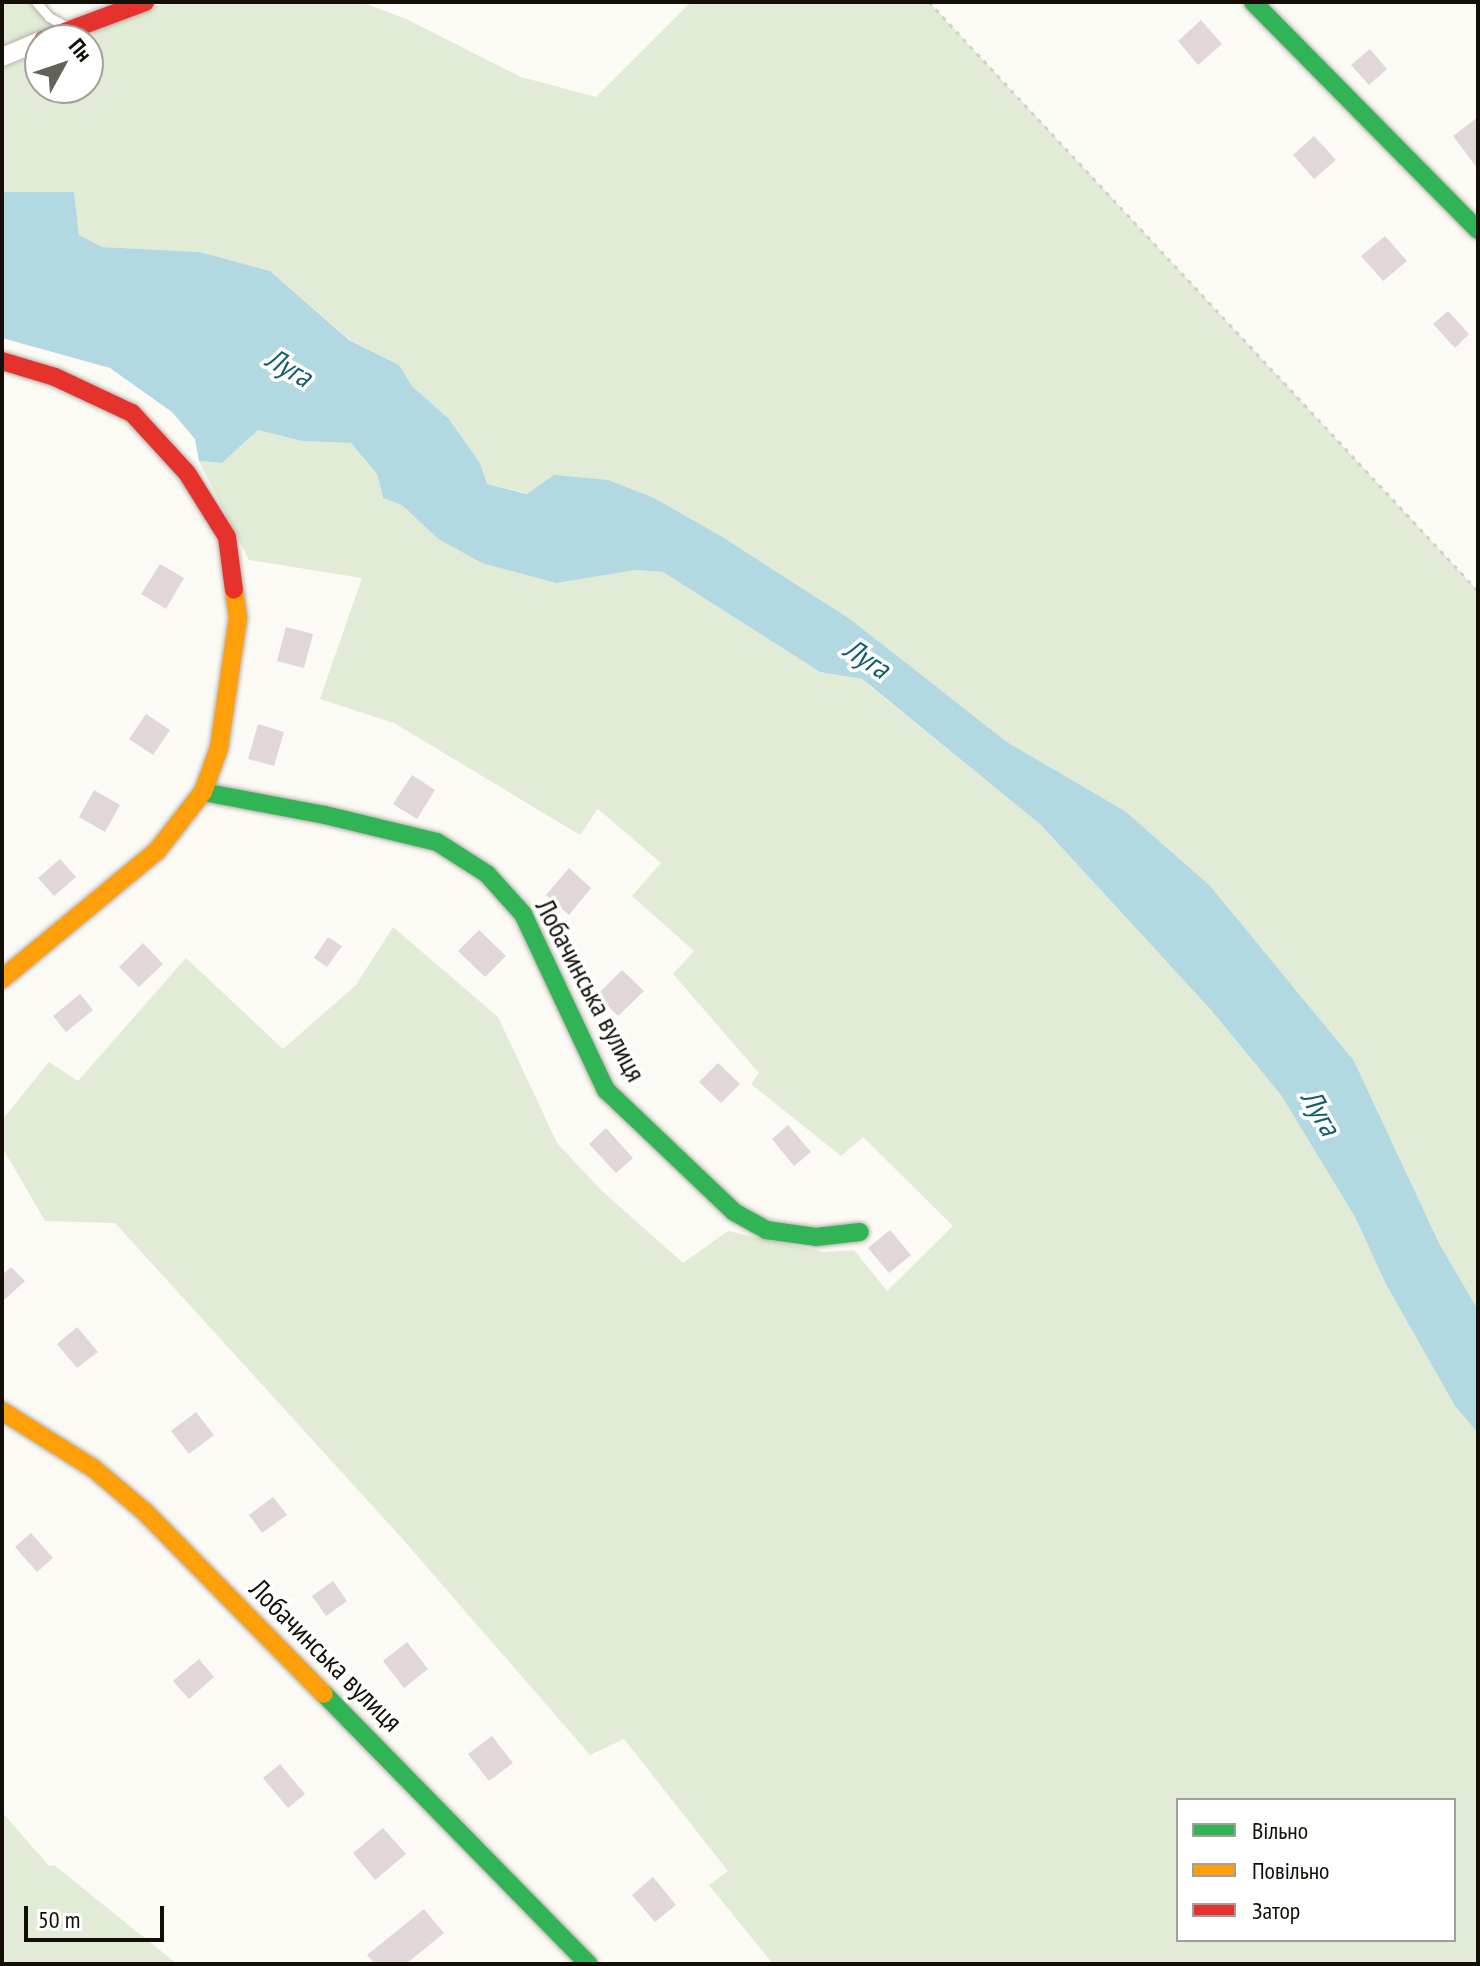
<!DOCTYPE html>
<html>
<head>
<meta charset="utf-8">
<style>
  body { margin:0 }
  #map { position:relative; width:1480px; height:1966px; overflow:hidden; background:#fcfaf4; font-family:"PT Sans Narrow",sans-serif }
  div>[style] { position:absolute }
  .green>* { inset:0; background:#e1ebd5 }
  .water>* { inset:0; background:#b2d8e2 }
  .building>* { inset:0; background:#e2d7d8 }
  .path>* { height:3px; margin-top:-1.5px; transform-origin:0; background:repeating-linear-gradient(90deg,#d1d0cf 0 4px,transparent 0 10px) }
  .roads { filter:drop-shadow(0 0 2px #b1aea6) drop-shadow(0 0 2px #b1aea6) }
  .lane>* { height:9px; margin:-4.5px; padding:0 4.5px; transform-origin:4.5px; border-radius:4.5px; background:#fffefd }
  .street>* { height:18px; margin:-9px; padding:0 9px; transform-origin:9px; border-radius:9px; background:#fffefd }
  .fast>* { height:18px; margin:-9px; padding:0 9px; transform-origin:9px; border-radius:9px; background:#30b455 }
  .slow>* { height:18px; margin:-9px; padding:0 9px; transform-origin:9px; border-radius:9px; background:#ff9f0a }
  .jam>* { height:18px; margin:-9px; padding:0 9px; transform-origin:9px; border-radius:9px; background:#e5322d }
  span { translate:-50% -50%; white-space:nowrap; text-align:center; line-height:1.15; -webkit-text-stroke:7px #fff; paint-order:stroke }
  .street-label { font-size:28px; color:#130f07 }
  .water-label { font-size:30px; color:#125d6f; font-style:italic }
  .frame { position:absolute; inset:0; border:4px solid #130f07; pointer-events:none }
  .legend { position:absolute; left:1176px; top:1798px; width:280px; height:144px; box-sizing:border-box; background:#fff; border:2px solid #a19f9c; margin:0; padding:10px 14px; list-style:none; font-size:24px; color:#130f07 }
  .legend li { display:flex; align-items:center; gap:16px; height:40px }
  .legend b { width:40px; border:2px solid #a19f9c }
  .north { position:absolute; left:24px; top:24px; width:80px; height:80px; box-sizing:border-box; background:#fff; border:2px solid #a19f9c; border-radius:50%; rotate:50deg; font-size:22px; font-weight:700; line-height:32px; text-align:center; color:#130f07 }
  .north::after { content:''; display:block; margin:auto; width:28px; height:36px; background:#65615a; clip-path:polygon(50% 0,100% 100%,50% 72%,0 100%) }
  .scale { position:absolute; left:24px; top:1906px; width:140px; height:36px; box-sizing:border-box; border:4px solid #130f07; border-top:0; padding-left:10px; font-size:24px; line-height:28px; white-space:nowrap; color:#130f07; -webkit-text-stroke:6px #fff; paint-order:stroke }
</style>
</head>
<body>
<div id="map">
  <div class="green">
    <i style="clip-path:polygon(2px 2px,42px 2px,71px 29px,2px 57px)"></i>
    <i style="clip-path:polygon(166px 2px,361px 2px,406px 19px,521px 77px,596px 97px,691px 2px,929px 2px,1478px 591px,1478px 1310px,1439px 1243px,1354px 1061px,1125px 811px,1007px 742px,850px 619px,724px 538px,487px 484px,480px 463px,449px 419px,412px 386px,399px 365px,350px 340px,270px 271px,200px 252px,102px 247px,79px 235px,74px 192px,2px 194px,2px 68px,40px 54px,40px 88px,88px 88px,88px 40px,75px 40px)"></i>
    <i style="clip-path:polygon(evenodd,258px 430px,302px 441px,351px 443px,377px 474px,383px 498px,402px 505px,437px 538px,557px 583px,636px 570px,663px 572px,820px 672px,861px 679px,1041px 825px,1211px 1010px,1281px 1095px,1355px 1217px,1386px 1283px,1455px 1406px,1478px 1433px,1478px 1964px,773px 1964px,709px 1885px,728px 1871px,624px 1739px,590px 1755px,399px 1535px,115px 1223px,45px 1221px,2px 1147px,2px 1120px,49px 1062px,78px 1081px,186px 958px,283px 1049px,356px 985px,393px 927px,498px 1017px,557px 1143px,602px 1191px,683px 1263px,728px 1231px,824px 1252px,854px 1250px,887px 1291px,953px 1226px,863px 1137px,841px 1156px,751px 1084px,759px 1073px,673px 974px,694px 951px,632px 896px,661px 863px,598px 809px,580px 835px,394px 723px,320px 699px,362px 578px,249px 560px,199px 461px,222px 463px,258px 430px,1178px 1800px,1454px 1800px,1454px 1940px,1178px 1940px,1178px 1800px)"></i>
    <i style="clip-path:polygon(2px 1812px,49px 1866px,54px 1865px,177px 1964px,2px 1964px)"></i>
  </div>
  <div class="water">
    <i style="clip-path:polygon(5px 192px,74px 192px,79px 235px,102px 247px,200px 252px,270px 271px,349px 340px,399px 365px,412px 386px,449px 419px,480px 463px,487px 484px,527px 494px,554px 475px,608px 480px,654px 498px,724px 538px,850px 619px,1007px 742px,1125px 811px,1210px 886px,1354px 1061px,1439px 1243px,1478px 1310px,1478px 1433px,1455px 1406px,1386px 1284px,1355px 1217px,1281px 1095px,1211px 1010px,1041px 825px,862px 679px,820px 672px,663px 572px,636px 570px,557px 583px,482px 563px,437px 538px,402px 505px,383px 498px,377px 474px,351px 443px,302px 441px,258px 430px,222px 463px,199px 461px,195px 439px,172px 412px,110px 368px,2px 338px,2px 194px)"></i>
  </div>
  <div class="building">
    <i style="clip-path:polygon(1201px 20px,1222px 44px,1198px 65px,1178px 41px)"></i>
    <i style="clip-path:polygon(1370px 49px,1387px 69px,1369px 85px,1351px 65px)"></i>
    <i style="clip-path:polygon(1478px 117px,1478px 169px,1453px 136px)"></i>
    <i style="clip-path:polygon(1314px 136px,1336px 160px,1314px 179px,1293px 155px)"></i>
    <i style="clip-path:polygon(1385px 236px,1407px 261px,1383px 281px,1361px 256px)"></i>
    <i style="clip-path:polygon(1448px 311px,1469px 334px,1455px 348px,1433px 324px)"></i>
    <i style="clip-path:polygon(160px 564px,184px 578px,166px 609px,141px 594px)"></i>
    <i style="clip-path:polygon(286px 627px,313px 634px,304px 668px,277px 661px)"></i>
    <i style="clip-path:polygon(146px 714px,170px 730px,153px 755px,129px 739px)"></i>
    <i style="clip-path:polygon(258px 724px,284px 732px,274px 766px,248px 759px)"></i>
    <i style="clip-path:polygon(412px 775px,435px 790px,417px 819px,393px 804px)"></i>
    <i style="clip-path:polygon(94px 790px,120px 805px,105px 832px,79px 817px)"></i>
    <i style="clip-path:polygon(60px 859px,76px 877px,54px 896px,38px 878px)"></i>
    <i style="clip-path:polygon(569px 868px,591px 888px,569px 915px,546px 895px)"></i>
    <i style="clip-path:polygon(479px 930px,506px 956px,485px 977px,458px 951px)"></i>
    <i style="clip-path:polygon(328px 937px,342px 946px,327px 967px,314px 958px)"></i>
    <i style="clip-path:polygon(143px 943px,163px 964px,139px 987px,119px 967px)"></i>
    <i style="clip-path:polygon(622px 970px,644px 991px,618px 1016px,597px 995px)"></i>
    <i style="clip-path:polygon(80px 994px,93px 1010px,66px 1032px,53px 1016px)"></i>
    <i style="clip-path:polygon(718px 1063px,740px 1084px,721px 1103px,699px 1082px)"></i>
    <i style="clip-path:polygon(788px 1125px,811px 1152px,794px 1166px,772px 1139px)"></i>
    <i style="clip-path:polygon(606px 1128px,633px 1158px,616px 1173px,589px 1144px)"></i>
    <i style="clip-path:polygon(890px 1230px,911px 1255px,889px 1273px,868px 1248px)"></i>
    <i style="clip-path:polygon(11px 1267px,25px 1281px,2px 1302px,2px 1275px)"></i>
    <i style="clip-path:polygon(77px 1327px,98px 1352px,77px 1368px,57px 1344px)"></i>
    <i style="clip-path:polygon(196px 1412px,214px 1435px,189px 1454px,171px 1431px)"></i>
    <i style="clip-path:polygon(273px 1497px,287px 1515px,262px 1533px,249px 1515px)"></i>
    <i style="clip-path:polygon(31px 1533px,53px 1558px,37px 1572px,15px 1547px)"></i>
    <i style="clip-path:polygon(333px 1581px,347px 1601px,326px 1616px,312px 1596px)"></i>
    <i style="clip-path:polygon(407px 1642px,428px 1669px,404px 1688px,383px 1661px)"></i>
    <i style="clip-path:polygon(199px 1659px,214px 1677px,189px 1699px,173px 1681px)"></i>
    <i style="clip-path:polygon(492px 1736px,513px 1763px,489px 1781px,468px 1754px)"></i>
    <i style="clip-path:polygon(280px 1764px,305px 1794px,288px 1808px,263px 1778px)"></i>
    <i style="clip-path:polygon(383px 1828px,406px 1854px,375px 1880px,353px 1853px)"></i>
    <i style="clip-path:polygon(653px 1877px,676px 1905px,655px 1922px,632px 1895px)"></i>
    <i style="clip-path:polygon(424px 1909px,444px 1933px,406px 1964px,375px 1964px,367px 1955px)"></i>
  </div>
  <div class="path">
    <i style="left:929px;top:2px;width:805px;rotate:47.01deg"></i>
  </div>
  <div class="roads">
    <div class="lane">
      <i style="left:36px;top:2px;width:20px;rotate:49deg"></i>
      <i style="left:49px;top:17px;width:21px;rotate:28deg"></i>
    </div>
    <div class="street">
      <i style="left:2px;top:57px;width:41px;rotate:-22.8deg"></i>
    </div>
    <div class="fast">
      <i style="left:1253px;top:2px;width:320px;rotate:45.4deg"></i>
      <i style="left:203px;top:792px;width:124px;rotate:10.7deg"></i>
      <i style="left:325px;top:815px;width:115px;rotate:13.6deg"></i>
      <i style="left:437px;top:842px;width:59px;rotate:32.6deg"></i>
      <i style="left:487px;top:874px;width:54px;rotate:48deg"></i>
      <i style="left:523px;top:914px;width:195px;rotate:64.8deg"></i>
      <i style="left:606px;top:1090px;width:177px;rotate:43.6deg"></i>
      <i style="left:734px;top:1212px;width:37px;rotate:29deg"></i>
      <i style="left:766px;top:1230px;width:50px;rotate:8deg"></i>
      <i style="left:816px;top:1237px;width:44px;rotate:-6.5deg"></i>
      <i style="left:324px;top:1694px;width:378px;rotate:45.6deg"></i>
    </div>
    <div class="slow">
      <i style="left:2px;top:979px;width:201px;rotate:-39.6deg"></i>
      <i style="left:157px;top:851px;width:75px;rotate:-52.1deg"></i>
      <i style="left:203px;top:792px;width:47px;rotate:-70deg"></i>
      <i style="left:219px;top:748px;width:131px;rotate:-81.7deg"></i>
      <i style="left:238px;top:618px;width:28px;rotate:-98deg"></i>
      <i style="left:2px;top:1411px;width:107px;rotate:32.1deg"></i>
      <i style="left:93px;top:1468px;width:68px;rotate:40.2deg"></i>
      <i style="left:145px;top:1512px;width:255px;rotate:45.5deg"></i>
    </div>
    <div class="jam">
      <i style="left:43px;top:40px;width:109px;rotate:-20.4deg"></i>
      <i style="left:2px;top:361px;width:55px;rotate:16.8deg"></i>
      <i style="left:55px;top:377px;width:85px;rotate:25.1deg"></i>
      <i style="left:132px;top:413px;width:81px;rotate:47.5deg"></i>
      <i style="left:187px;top:473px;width:75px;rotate:58deg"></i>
      <i style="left:227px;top:537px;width:53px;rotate:82.5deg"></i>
    </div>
  </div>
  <div class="street-label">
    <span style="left:591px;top:990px;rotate:62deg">Лобачинська вулиця</span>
    <span style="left:326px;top:1655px;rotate:45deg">Лобачинська вулиця</span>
  </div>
  <div class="water-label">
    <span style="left:289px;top:367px;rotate:30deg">Луга</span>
    <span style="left:867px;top:658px;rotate:33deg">Луга</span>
    <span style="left:1321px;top:1112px;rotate:60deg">Луга</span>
  </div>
  <div class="frame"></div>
  <ul class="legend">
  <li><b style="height:10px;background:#30b455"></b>Вільно</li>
  <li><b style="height:10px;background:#ff9f0a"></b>Повільно</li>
  <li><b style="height:10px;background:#e5322d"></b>Затор</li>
  </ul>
  <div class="north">Пн</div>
  <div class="scale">50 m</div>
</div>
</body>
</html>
